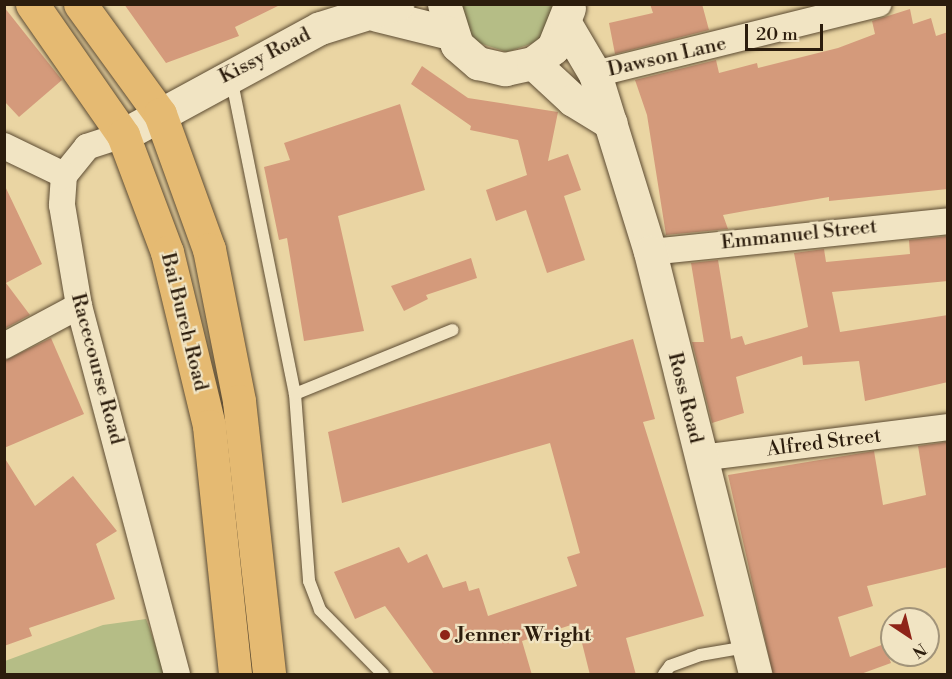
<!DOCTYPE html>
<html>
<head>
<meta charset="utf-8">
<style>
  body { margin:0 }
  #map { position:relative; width:952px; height:679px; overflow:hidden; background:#ead5a3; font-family:"Libre Bodoni",serif }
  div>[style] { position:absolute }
  .green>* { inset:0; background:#b5bd86 }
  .building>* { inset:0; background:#d49a7b }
  .roads { filter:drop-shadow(0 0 2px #5c4b32) drop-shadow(0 0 2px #5c4b32) }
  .service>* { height:12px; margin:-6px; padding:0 6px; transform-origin:6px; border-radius:6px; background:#f1e4c3 }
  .minor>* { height:26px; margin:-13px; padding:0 13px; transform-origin:13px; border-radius:13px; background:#f1e4c3 }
  .secondary>* { height:33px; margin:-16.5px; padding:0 16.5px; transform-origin:16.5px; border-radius:16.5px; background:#f1e4c3 }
  .trunk>* { height:33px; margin:-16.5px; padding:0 16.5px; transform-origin:16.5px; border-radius:16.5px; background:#e5ba72 }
  .dots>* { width:16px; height:16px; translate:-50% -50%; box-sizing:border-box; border:3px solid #f1e4c3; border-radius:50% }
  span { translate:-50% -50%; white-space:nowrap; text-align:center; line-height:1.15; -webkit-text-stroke:4.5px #f1e4c3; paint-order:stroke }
  .street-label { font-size:20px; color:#2c1d0d }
  .poi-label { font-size:20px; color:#2c1d0d; font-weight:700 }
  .left { translate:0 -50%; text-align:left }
  .frame { position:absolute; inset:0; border:6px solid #2c1d0d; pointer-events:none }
  .north { position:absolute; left:880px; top:607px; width:60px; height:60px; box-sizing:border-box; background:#f1e4c3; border:2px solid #a2947a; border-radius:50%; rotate:145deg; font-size:16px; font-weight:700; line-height:24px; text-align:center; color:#2c1d0d }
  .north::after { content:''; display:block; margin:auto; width:21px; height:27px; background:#8f2418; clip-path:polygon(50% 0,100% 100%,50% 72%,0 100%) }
  .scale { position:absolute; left:745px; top:24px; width:78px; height:27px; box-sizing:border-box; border:3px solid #2c1d0d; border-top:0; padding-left:8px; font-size:18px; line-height:21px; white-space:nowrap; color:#2c1d0d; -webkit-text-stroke:4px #f1e4c3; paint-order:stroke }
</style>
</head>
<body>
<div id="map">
  <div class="green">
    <i style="clip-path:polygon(461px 5px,552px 5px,546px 31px,536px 42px,507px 52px,479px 43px,468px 32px)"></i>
    <i style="clip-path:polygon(146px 619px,166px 674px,5px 674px,5px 661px,103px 625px)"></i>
  </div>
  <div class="building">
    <i style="clip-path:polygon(124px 4px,282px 4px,235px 27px,239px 36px,166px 63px)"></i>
    <i style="clip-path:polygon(650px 4px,702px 4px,709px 30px,615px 54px,609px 23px,653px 13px)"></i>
    <i style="clip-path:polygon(4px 7px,62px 80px,19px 117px,4px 101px)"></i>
    <i style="clip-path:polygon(910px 9px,913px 24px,931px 18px,936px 36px,948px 32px,948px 189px,829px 201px,829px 197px,745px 211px,723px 215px,728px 229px,666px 235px,647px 115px,635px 80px,716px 60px,719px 73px,757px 63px,758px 68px,838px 48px,875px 34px,872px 21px)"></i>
    <i style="clip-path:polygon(422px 66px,468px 98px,558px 112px,548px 161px,568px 154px,581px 190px,564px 196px,585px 260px,547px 273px,526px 210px,496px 221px,486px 190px,527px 175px,518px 140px,470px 130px,471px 126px,411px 84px)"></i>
    <i style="clip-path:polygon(400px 104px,425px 190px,338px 216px,364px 331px,304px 341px,287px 238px,279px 240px,264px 167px,290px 160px,284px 143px)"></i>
    <i style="clip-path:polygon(4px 184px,42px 264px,6px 283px,30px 315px,4px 329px)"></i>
    <i style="clip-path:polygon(948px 236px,948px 281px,832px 292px,840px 332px,948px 315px,948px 382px,865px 401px,859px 361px,803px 365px,802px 356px,736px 377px,744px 413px,712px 423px,692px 342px,704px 342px,691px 263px,718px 260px,731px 339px,742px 336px,745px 345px,808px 327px,794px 253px,824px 249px,826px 262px,910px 254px,909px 240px)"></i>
    <i style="clip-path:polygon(471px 258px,477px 278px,426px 295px,428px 299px,404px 311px,391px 286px)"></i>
    <i style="clip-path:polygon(51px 338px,84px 414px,4px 448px,4px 361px)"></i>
    <i style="clip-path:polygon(633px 339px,655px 419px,643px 422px,704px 616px,626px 638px,636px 675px,590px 675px,577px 623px,522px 641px,532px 675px,435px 675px,385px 606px,355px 619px,334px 572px,399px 547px,408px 563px,427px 554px,443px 588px,466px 581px,469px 591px,479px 588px,488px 616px,577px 586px,567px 557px,580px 553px,550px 443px,342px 503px,328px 432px)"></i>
    <i style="clip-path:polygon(946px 442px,948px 567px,867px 586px,873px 606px,838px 617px,850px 657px,884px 644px,891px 663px,858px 675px,773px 675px,728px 475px,874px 451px,883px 505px,926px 495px,918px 446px)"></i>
    <i style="clip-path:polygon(4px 457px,35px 506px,73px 476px,117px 531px,96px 544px,115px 599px,29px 628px,32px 636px,4px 646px)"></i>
  </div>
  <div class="roads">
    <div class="service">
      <i style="left:231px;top:77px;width:323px;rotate:78.6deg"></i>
      <i style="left:295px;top:394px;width:188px;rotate:85.7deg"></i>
      <i style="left:309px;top:581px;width:31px;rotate:69deg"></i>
      <i style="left:320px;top:610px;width:90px;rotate:45.5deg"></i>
      <i style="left:295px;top:394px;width:170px;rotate:-22.1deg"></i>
      <i style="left:664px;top:674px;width:10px;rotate:-53deg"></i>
      <i style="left:670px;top:666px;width:32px;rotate:-20deg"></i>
      <i style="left:700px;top:655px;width:48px;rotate:-9.7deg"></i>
    </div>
    <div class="minor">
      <i style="left:595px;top:74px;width:292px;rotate:-13.9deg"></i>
      <i style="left:123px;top:135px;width:38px;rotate:162deg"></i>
      <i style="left:87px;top:147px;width:36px;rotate:129deg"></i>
      <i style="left:64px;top:175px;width:30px;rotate:94deg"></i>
      <i style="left:62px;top:205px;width:102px;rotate:80.4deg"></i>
      <i style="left:79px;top:306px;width:381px;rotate:75.1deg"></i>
      <i style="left:4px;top:146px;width:67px;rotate:25.8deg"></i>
      <i style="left:650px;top:252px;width:300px;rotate:-5.9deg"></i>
      <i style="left:4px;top:346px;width:85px;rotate:-28.1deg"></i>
      <i style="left:700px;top:458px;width:250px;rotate:-7.1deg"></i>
    </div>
    <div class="secondary">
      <i style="left:444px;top:4px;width:43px;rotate:72.4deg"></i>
      <i style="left:457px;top:45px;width:28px;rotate:41deg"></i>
      <i style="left:478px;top:63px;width:28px;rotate:13deg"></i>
      <i style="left:505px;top:69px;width:29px;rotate:-12deg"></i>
      <i style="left:533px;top:63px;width:25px;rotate:-37deg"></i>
      <i style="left:553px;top:48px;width:43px;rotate:-68.2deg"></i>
      <i style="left:377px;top:15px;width:75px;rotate:13.9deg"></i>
      <i style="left:566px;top:25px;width:57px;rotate:59.4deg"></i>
      <i style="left:595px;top:74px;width:186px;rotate:72.8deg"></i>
      <i style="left:650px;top:252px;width:435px;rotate:76deg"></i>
      <i style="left:533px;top:63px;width:54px;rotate:42.8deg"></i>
      <i style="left:573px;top:100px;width:44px;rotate:31.2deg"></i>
      <i style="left:123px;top:135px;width:224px;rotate:-28.5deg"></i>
      <i style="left:320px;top:28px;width:81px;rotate:-17.3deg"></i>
    </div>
    <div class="trunk">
      <i style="left:32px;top:4px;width:160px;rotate:55.2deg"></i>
      <i style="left:123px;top:135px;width:125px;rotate:69.4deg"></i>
      <i style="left:167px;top:252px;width:179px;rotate:76.4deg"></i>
      <i style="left:209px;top:426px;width:249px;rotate:84deg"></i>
      <i style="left:80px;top:4px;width:136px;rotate:54deg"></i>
      <i style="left:160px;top:114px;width:144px;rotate:70.1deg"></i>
      <i style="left:209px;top:249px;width:155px;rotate:78.8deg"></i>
      <i style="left:239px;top:401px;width:275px;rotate:83.7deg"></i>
    </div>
  </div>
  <div class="dots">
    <i style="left:445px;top:635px;background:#8f2418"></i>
  </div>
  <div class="street-label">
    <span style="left:265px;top:56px;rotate:-27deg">Kissy Road</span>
    <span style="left:667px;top:57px;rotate:-13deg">Dawson Lane</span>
    <span style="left:799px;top:235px;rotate:-6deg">Emmanuel Street</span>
    <span style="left:184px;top:322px;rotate:76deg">Bai Bureh Road</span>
    <span style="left:97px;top:369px;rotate:75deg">Racecourse Road</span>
    <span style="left:685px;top:398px;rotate:76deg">Ross Road</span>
    <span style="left:824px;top:443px;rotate:-7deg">Alfred Street</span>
  </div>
  <div class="poi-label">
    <span class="left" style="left:457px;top:635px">Jenner Wright</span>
  </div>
  <div class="frame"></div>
  <div class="north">N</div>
  <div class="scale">20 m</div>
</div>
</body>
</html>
